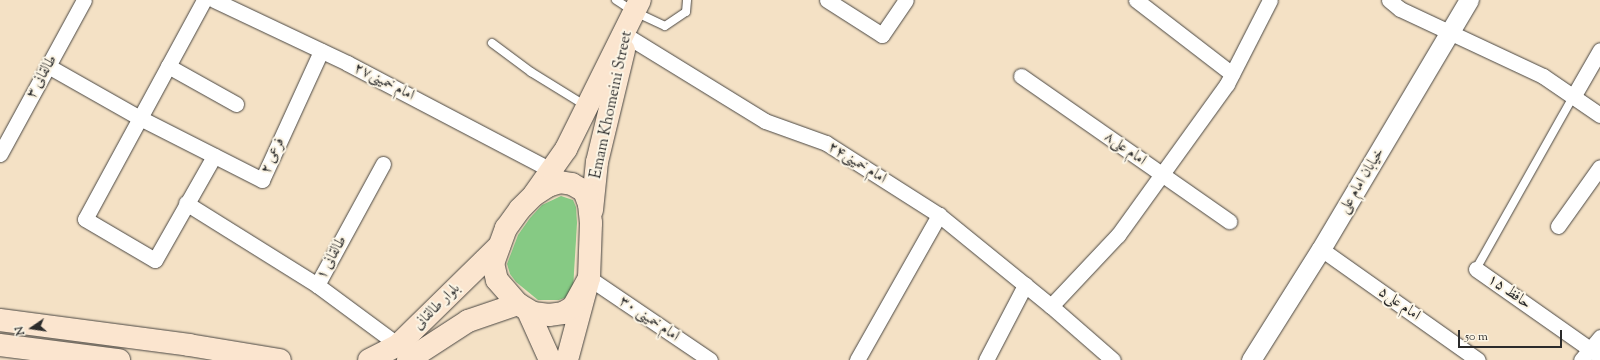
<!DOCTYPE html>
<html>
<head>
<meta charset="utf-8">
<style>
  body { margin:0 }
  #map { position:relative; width:1600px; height:360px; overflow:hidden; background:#f4e1c5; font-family:"Sorts Mill Goudy",Amiri,serif }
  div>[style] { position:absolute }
  .green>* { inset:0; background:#86ca84 }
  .roads { filter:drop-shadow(0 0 1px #494642) drop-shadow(0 0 1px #494642) }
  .service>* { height:8px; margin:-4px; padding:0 4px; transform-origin:4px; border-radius:4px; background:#fff }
  .minor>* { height:15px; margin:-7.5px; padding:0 7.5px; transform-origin:7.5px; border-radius:7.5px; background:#fff }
  .tertiary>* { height:19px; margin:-9.5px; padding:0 9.5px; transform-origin:9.5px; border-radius:9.5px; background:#fff }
  .secondary>* { height:22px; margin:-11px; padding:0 11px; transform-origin:11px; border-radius:11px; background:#fbe5cf }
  span { translate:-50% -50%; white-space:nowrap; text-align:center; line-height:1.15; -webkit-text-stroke:4px #fcf5e5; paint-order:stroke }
  .street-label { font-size:15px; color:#2b2b2b }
  .north { position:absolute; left:12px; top:308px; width:40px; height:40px; -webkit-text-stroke:3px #fcf5e5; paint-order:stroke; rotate:257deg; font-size:11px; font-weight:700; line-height:16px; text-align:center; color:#2b2b2b }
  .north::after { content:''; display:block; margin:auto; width:14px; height:18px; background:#2b2b2b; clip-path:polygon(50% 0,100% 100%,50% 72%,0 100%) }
  .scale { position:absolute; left:1458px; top:330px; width:104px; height:18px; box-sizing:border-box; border:2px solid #2b2b2b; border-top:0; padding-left:5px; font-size:12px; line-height:14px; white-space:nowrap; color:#2b2b2b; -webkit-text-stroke:3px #fcf5e5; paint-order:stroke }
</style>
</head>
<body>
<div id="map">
  <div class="green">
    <i style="clip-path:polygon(561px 196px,573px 200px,576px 207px,577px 223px,573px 289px,567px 297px,559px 300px,538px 300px,516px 282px,510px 274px,507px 264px,518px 235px,530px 218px,542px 205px)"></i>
  </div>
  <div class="roads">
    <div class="service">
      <i style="left:616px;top:0;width:20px;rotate:33deg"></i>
      <i style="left:633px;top:11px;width:35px;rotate:25deg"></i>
      <i style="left:665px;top:26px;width:25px;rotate:-34deg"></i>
      <i style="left:686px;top:12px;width:12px;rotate:-85deg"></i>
      <i style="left:492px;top:43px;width:49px;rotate:36.6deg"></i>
      <i style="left:531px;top:72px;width:65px;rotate:31.7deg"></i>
      <i style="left:1476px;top:269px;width:197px;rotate:-60.6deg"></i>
    </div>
    <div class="minor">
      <i style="left:204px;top:0;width:249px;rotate:118.5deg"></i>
      <i style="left:85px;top:219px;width:81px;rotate:30.4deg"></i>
      <i style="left:155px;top:260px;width:120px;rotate:-60.4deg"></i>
      <i style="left:214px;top:0;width:147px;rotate:25.3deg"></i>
      <i style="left:347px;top:63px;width:230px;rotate:27.7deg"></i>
      <i style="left:827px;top:0;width:65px;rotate:32.5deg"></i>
      <i style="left:882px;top:35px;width:42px;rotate:-55.6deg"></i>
      <i style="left:1136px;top:0;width:121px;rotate:37.6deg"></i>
      <i style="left:1389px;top:0;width:14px;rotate:39deg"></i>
      <i style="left:1400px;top:9px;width:158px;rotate:25.1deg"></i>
      <i style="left:1543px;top:76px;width:69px;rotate:34.4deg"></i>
      <i style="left:627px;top:36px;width:162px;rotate:31.6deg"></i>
      <i style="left:765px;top:121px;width:65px;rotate:19.8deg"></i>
      <i style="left:826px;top:143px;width:134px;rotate:32.5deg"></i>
      <i style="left:939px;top:215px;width:144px;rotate:39.1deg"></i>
      <i style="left:1051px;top:306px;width:82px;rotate:41.1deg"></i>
      <i style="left:48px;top:66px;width:106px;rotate:29.5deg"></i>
      <i style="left:140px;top:118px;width:137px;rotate:26.9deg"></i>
      <i style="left:262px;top:180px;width:142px;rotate:-65.4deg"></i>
      <i style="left:168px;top:66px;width:78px;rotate:29.2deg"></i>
      <i style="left:1021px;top:76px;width:254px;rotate:34.9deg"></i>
      <i style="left:1573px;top:97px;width:54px;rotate:-60.1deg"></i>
      <i style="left:0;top:154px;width:175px;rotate:-61.4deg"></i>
      <i style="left:383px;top:164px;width:138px;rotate:118.6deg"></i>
      <i style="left:317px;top:285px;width:101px;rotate:36.5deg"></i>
      <i style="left:186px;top:203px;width:155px;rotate:32deg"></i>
      <i style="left:1558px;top:226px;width:72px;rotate:-54.6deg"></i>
      <i style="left:1321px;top:249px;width:192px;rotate:35.3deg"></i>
      <i style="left:1476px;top:269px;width:151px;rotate:35.1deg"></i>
      <i style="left:589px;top:278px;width:146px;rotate:34.1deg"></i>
      <i style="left:1051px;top:306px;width:98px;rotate:-46.7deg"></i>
      <i style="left:1118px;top:235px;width:186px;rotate:-54.2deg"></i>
      <i style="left:1227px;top:84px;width:94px;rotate:-62.9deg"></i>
      <i style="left:857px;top:360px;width:167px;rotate:-60.5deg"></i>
      <i style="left:986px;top:360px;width:85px;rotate:-62.5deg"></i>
      <i style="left:1581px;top:360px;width:30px;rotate:-50deg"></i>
    </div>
    <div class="tertiary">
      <i style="left:1251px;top:360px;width:131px;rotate:-57.8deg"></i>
      <i style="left:1321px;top:249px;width:290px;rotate:-59.3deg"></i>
    </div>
    <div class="secondary">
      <i style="left:535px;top:193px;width:54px;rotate:-54.8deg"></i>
      <i style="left:566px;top:149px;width:166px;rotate:-63.6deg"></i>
      <i style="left:592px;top:210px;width:48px;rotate:-84.1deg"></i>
      <i style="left:597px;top:162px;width:115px;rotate:-76.4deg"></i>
      <i style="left:528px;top:311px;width:54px;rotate:65.8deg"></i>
      <i style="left:0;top:320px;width:191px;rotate:7.5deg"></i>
      <i style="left:189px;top:345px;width:92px;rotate:9.4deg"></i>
      <i style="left:0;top:345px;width:120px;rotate:7.2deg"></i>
      <i style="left:369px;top:360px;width:33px;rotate:-27deg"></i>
      <i style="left:398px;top:345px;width:141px;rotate:-44.4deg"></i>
      <i style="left:408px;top:360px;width:72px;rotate:-33deg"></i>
      <i style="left:468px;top:321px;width:53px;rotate:-18.8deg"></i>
      <i style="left:567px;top:360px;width:85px;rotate:-75deg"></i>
      <i style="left:589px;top:278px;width:55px;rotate:-87.9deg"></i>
      <i style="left:591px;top:223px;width:19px;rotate:-96deg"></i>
      <i style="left:589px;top:204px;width:14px;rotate:-111deg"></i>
      <i style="left:584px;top:191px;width:14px;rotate:-150deg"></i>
      <i style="left:572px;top:184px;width:12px;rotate:-171deg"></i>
      <i style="left:560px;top:182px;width:13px;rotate:162deg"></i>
      <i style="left:548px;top:186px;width:17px;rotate:147deg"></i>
      <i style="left:534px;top:195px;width:20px;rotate:135deg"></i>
      <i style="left:520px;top:209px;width:24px;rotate:126deg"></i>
      <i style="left:506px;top:228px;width:37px;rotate:110deg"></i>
      <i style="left:493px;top:263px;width:17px;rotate:77deg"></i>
      <i style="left:497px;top:280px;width:32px;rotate:49deg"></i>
      <i style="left:518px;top:304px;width:17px;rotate:31deg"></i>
      <i style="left:533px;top:313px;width:16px;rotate:7deg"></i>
      <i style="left:549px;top:315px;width:14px;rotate:-8deg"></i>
      <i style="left:563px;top:313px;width:12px;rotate:-31deg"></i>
      <i style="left:573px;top:307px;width:33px;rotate:-61deg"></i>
    </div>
  </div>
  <div class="street-label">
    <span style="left:42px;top:77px;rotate:-60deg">طالقانی ۳</span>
    <span style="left:384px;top:82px;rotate:27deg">امام خمینی۲۷</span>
    <span style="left:612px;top:105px;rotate:-78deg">Emam Khomeini Street</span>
    <span style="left:1125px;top:149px;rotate:35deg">امام علی۸</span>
    <span style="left:273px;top:156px;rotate:-65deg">فرعی ۲</span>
    <span style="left:857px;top:163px;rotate:32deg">امام خمینی۲۴</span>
    <span style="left:1362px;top:181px;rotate:-59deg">خیابان امام علی</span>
    <span style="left:332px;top:258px;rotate:-61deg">طالقانی ۱</span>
    <span style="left:1509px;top:292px;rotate:35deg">حافظ ۱۵</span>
    <span style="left:1399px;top:304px;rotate:35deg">امام علی۵</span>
    <span style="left:437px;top:307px;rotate:-45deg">بلوار طالقانی</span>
    <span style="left:649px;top:319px;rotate:34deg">امام خمینی ۳۰</span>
  </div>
  <div class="north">N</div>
  <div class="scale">50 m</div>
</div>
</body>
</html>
